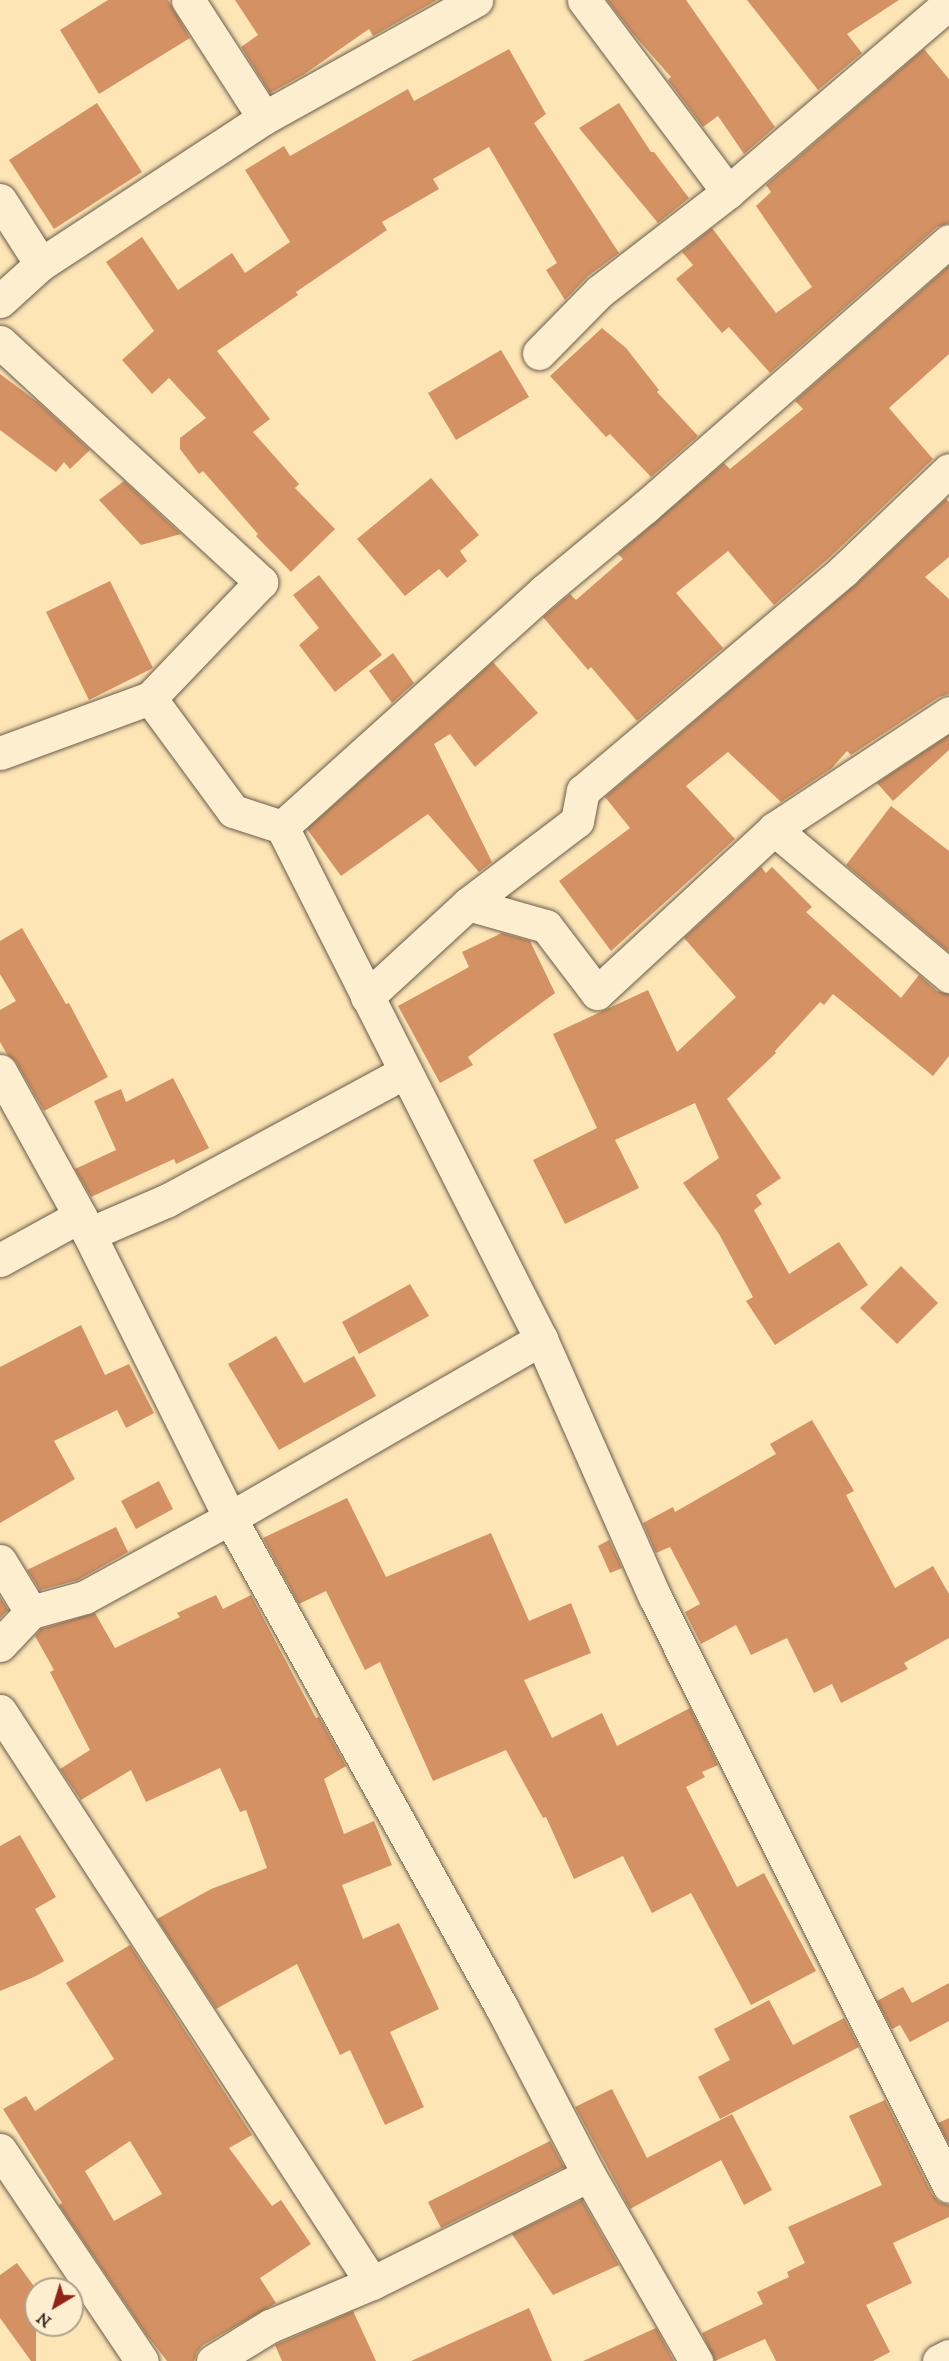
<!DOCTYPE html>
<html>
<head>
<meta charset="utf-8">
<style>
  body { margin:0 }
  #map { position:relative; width:949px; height:2361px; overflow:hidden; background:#fde5b6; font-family:"IM FELL DW Pica",serif }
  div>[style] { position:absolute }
  .building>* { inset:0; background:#d49264 }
  .roads { filter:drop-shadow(0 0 2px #6a5c4b) drop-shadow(0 0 2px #6a5c4b) }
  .minor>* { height:33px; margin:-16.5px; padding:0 16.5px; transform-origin:16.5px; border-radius:16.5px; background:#feeed0 }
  span { translate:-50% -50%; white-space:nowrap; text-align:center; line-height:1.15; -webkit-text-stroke:4.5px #feeed0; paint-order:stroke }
  .north { position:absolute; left:24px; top:2277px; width:60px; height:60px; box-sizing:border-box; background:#feeed0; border:2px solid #afa28c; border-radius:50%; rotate:218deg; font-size:16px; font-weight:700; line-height:24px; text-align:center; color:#392f27 }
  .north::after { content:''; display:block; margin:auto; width:21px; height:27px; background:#8f2418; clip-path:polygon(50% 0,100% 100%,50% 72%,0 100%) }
</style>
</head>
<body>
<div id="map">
  <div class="building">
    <i style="clip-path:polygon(108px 0,168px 0,190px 38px,99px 94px,60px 30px)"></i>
    <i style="clip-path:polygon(235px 0,437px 0,373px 36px,369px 29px,303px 75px,270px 93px,241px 47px,258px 35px)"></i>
    <i style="clip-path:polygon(607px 0,686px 0,775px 127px,744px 154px,718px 116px,703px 127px,668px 80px,671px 77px,634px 35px)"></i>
    <i style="clip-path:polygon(747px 0,899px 0,847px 34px,862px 53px,818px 90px)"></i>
    <i style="clip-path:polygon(509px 49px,546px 114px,534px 123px,619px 253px,588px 276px,565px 300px,546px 270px,557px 263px,489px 147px,433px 179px,439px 189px,382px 222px,387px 230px,296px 292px,298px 295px,217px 351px,270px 419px,253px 432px,299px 484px,295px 488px,335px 529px,291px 572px,256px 536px,258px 534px,203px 471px,199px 474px,180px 449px,180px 438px,206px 418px,169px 378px,152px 394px,122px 360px,154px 331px,106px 262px,142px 237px,178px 290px,232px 253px,245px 273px,290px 242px,245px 170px,284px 146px,290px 156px,408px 89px,414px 101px)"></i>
    <i style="clip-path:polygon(924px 49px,949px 79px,949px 223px,937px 227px,770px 373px,729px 327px,722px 333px,676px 279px,693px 265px,682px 252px,712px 228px,776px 313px,812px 287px,756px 206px,771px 192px,766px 185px)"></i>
    <i style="clip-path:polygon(97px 103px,142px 172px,54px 229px,9px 160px)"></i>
    <i style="clip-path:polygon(619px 103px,651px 152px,654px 152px,689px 198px,658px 223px,579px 128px)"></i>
    <i style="clip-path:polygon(949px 266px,949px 354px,889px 408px,933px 459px,830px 557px,774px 605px,728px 551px,676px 593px,723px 648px,637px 721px,591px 667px,588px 670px,543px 617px,570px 594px,576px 600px,623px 559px,618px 554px,724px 463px,730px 469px,803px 409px,795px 401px)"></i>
    <i style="clip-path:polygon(602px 328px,626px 348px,659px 390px,657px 392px,698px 436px,651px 477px,610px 434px,606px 437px,550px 376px)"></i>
    <i style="clip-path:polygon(501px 350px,529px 397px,456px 440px,428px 393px)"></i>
    <i style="clip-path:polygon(0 374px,39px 403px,90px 450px,70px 469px,64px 462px,56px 472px,0 430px)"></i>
    <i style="clip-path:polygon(431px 478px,479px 535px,460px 551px,467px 561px,447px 578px,439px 569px,405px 596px,357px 539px)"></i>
    <i style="clip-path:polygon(124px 481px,181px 534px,141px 545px,99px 500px)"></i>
    <i style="clip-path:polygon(946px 499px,949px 502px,949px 557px,925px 577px,949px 599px,949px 694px,939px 697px,851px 755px,847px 751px,832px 768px,781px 802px,728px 752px,686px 786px,735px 839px,611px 951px,559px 881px,630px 828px,605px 797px,855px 585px)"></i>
    <i style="clip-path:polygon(319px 575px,382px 655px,335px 692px,299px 645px,319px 628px,293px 595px)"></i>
    <i style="clip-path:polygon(110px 581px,153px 668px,89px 700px,46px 612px)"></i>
    <i style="clip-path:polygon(393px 653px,414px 683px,392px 703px,369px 671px)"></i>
    <i style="clip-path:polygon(493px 662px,538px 713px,475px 767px,450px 734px,434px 744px,492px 862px,479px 872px,428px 814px,341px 876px,307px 829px)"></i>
    <i style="clip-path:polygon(949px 735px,949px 750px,893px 801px,877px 783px)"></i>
    <i style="clip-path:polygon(891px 806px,949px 851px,949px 952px,846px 865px)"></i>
    <i style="clip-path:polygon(761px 867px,766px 873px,772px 867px,812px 907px,806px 912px,901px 998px,919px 975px,937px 991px,949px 994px,949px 1056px,933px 1076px,833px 994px,824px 1005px,820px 1002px,775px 1051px,776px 1053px,727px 1099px,781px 1178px,756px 1195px,762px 1204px,754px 1210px,789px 1274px,839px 1242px,868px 1285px,775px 1345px,746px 1301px,753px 1297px,719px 1234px,683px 1183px,719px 1158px,695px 1103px,615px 1140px,639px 1188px,565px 1224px,533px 1160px,597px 1128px,553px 1034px,648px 990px,677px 1052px,736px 997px,684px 938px)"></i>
    <i style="clip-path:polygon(22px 928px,66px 1004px,69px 1003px,108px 1077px,44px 1111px,16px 1062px,7px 1054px,0 1042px,0 1010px,16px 1001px,0 974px,0 941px)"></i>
    <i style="clip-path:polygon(502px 933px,530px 941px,555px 993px,468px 1057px,473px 1065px,440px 1083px,398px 1006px,469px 967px,462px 952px)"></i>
    <i style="clip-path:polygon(173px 1078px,209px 1148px,176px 1164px,174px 1159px,91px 1197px,75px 1169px,116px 1150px,94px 1101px,121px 1089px,126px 1102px)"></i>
    <i style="clip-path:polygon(901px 1266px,938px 1303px,897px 1344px,860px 1308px)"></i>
    <i style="clip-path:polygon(410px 1284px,429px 1316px,359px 1354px,342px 1322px)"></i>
    <i style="clip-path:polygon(81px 1325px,105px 1375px,129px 1364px,154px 1413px,126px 1428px,117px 1410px,54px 1441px,75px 1479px,0 1523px,0 1367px)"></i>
    <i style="clip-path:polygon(276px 1336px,304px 1383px,354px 1356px,376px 1396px,279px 1450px,228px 1364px)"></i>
    <i style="clip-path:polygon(812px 1420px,854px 1491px,846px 1495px,895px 1588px,933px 1566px,949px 1594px,949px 1638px,904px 1663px,908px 1669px,841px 1703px,832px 1684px,814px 1693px,787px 1638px,751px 1655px,736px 1625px,701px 1644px,685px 1612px,700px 1604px,670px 1547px,656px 1553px,643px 1523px,673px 1507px,675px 1512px,776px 1454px,770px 1444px)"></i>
    <i style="clip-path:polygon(159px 1481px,173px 1509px,136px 1529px,121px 1501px)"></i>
    <i style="clip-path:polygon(347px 1498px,386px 1577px,491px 1533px,529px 1621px,571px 1603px,591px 1653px,524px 1680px,552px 1738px,602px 1713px,617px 1746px,690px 1708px,718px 1765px,702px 1772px,705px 1777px,686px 1787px,737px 1887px,764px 1873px,816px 1971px,751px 2005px,691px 1893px,652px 1913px,623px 1856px,574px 1879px,546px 1817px,543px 1818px,506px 1750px,433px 1781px,380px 1662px,365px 1670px,326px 1591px,299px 1604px,263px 1538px)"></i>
    <i style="clip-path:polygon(116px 1527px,128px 1552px,78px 1580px,40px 1590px,27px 1570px)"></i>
    <i style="clip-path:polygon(609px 1540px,622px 1568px,610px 1573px,598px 1546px)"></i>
    <i style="clip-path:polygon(216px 1595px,223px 1609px,251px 1595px,316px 1718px,319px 1717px,346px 1766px,324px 1779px,344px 1834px,374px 1821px,392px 1865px,342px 1885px,363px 1939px,399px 1923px,439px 2009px,390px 2032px,424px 2107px,385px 2125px,350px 2050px,340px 2055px,297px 1964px,216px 2009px,157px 1919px,211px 1889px,267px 1868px,246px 1810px,240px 1812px,220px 1768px,146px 1802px,131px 1770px,81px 1800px,60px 1769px,90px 1750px,50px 1672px,54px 1670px,35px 1636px,41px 1629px,95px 1613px,115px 1648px,180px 1617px,177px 1613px)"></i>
    <i style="clip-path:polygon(0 1597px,8px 1610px,0 1618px)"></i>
    <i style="clip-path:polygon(20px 1835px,56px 1897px,35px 1909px,64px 1961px,34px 1977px,0 1991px,0 1846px)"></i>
    <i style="clip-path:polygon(evenodd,130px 1945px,252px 2135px,229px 2148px,272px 2206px,281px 2200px,311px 2244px,260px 2278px,276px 2303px,203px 2345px,197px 2352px,194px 2361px,167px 2361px,146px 2334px,59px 2205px,62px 2203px,3px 2109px,26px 2096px,35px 2111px,114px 2059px,66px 1983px,130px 1945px,130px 2141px,162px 2194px,114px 2221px,85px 2171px,130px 2141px)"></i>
    <i style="clip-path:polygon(949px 1983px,949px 2021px,910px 2042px,900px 2025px,892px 2029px,877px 2001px,903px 1987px,912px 2003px)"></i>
    <i style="clip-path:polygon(769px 2000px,793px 2045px,844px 2018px,859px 2047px,720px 2119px,698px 2077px,730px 2060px,714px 2029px)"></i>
    <i style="clip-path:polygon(612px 2089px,647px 2158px,732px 2114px,772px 2190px,744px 2205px,721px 2160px,630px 2209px,575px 2107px)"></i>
    <i style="clip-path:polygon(885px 2100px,932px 2194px,939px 2202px,949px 2205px,949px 2217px,893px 2243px,912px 2283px,866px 2305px,890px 2352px,873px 2361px,776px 2361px,765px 2339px,715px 2361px,702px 2333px,763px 2304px,757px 2292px,789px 2277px,787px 2272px,805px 2263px,788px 2227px,882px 2185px,849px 2116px)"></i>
    <i style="clip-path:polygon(949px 2118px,949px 2144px,938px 2123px)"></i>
    <i style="clip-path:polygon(550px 2141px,564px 2167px,441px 2228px,428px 2202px)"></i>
    <i style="clip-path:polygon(582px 2200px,619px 2265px,553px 2295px,512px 2234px)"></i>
    <i style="clip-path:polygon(17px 2263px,36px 2289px,36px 2361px,31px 2361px,0 2318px,0 2275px)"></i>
    <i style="clip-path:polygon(529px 2308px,552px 2361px,411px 2361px)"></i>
    <i style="clip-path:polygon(353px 2311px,376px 2361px,282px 2361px,275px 2345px)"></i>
    <i style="clip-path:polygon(656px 2328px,674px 2361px,583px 2361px)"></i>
  </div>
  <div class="roads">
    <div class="minor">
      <i style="left:188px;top:0;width:140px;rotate:57.2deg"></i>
      <i style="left:584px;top:0;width:240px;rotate:53.1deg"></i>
      <i style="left:0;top:200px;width:76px;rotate:57.4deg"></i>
      <i style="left:0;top:301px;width:55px;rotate:-42.1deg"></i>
      <i style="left:41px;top:264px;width:267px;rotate:-33.2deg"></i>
      <i style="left:264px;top:118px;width:243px;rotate:-29.1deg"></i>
      <i style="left:0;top:342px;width:355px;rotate:42.6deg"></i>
      <i style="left:261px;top:582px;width:161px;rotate:133.7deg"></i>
      <i style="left:150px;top:698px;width:140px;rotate:53.7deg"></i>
      <i style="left:233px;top:811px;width:52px;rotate:18.1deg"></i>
      <i style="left:282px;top:827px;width:574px;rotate:63.17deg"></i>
      <i style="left:541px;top:1339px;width:282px;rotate:66.2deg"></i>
      <i style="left:655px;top:1597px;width:658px;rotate:63.47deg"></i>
      <i style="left:539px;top:353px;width:87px;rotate:-45.5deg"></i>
      <i style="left:600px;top:291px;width:162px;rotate:-37.7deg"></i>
      <i style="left:728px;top:192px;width:291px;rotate:-40.5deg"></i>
      <i style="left:0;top:753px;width:160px;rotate:-20.1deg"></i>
      <i style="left:282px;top:827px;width:353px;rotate:-42deg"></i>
      <i style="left:544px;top:591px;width:130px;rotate:-39.7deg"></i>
      <i style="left:644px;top:508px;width:405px;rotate:-41.2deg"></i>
      <i style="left:774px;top:829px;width:229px;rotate:40deg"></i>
      <i style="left:468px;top:904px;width:137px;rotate:-37.3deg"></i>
      <i style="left:577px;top:821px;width:31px;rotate:-79deg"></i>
      <i style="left:583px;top:791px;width:341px;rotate:-40.2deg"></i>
      <i style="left:843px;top:571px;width:146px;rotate:-43.6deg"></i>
      <i style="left:367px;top:997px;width:137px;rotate:-42.6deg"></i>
      <i style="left:468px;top:904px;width:81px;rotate:15.8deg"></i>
      <i style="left:546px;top:926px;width:84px;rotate:52.7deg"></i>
      <i style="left:597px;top:993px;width:241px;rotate:-42.8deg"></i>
      <i style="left:774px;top:829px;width:210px;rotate:-33.5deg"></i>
      <i style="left:0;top:1071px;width:166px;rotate:61.1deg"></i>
      <i style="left:89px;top:1234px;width:317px;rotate:63.6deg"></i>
      <i style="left:230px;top:1518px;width:560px;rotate:60.97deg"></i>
      <i style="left:502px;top:2008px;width:188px;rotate:62.5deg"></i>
      <i style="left:589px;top:2175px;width:215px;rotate:60.1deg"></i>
      <i style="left:0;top:1260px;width:91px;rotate:-28.8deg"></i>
      <i style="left:80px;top:1216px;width:20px;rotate:63deg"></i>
      <i style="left:89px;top:1234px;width:86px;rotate:-23.3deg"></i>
      <i style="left:168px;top:1200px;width:269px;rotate:-28.4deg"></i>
      <i style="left:0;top:1561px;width:60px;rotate:58.7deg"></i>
      <i style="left:0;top:1645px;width:45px;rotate:-46.8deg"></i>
      <i style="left:31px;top:1612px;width:56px;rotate:-15.5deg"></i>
      <i style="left:85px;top:1597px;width:165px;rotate:-28.6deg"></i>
      <i style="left:230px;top:1518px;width:359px;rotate:-29.9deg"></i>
      <i style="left:0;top:1711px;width:682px;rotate:56.96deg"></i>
      <i style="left:0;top:2150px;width:254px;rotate:56.1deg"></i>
      <i style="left:213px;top:2361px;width:67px;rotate:-31.6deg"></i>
      <i style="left:270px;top:2326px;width:111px;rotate:-22.9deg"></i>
      <i style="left:372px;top:2283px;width:242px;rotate:-26.5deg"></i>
      <i style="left:939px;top:2361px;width:11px;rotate:-27deg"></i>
    </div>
  </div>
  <div class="north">N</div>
</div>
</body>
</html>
